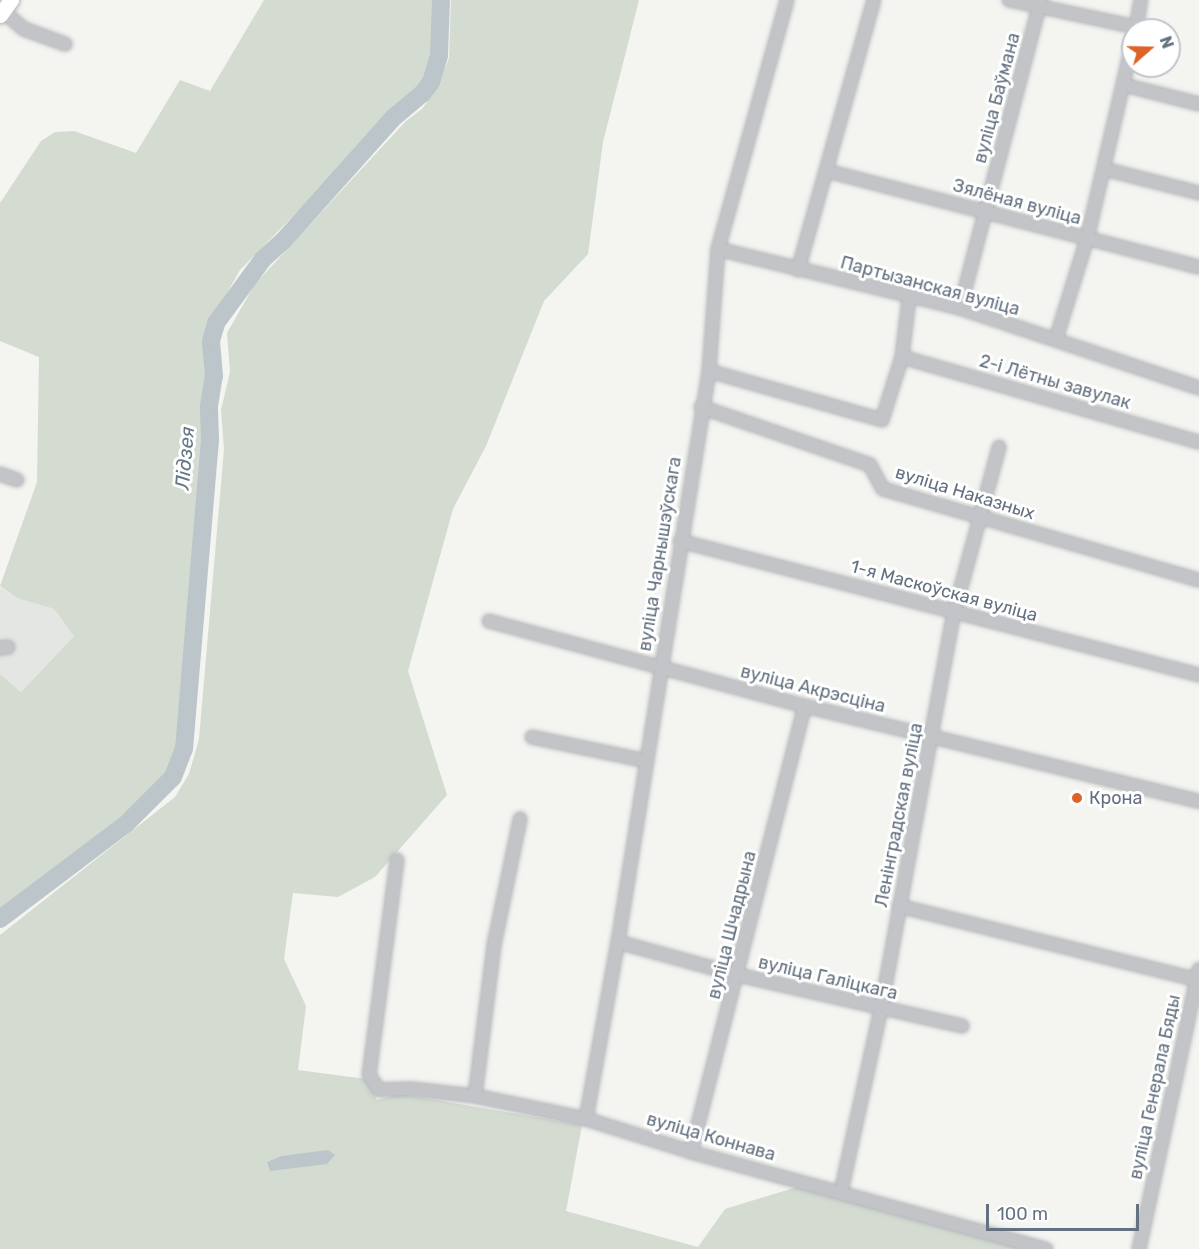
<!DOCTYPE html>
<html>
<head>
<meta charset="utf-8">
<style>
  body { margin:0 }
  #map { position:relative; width:1199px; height:1249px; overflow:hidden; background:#f4f4f0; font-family:Rubik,sans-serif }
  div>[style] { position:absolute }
  .built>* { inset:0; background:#e4e6e4 }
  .green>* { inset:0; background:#d4dbd1 }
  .water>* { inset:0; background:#bcc5ca }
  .river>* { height:18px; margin:-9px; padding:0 9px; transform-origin:9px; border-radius:9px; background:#bcc5ca }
  .roads { filter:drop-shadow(0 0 2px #b2b6ba) drop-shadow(0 0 2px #b2b6ba) }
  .minor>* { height:12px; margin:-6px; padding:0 6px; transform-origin:6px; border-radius:6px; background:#c2c4c8 }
  .major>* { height:15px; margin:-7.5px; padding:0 7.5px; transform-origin:7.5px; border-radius:7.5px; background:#fff }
  .dots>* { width:16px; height:16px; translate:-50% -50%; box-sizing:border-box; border:3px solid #fff; border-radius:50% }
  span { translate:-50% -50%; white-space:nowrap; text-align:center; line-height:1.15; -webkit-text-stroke:6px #fff; paint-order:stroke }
  .street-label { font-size:18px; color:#647180 }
  .poi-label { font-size:18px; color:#647180 }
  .left { translate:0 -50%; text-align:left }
  .water-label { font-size:20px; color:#647985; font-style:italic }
  .north { position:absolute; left:1121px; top:18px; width:60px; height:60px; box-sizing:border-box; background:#fff; border:2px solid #c1c6cc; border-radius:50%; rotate:70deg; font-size:16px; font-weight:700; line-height:24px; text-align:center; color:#647180 }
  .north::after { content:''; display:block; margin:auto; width:21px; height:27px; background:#dd6328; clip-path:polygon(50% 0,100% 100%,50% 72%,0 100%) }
  .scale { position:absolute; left:986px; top:1204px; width:153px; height:27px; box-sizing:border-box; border:3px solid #647180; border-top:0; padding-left:8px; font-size:18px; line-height:21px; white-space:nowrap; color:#647180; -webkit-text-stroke:4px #fff; paint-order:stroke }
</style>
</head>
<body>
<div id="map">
  <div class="built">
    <i style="clip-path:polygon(0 587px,17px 598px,54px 609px,74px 636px,21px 692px,0 674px)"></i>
  </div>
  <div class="green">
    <i style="clip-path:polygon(264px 0,436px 0,434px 56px,427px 80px,240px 270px,204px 334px,207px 372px,201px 412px,204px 448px,179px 739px,173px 764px,160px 783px,103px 832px,0 912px,0 674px,21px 692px,74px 636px,54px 609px,17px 598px,0 586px,37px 482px,39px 357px,0 341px,0 203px,41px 141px,55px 132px,74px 131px,136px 153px,180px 80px,210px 91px)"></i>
    <i style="clip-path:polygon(451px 0,639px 0,603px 142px,588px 254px,544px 301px,486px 446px,453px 509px,408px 671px,447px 795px,375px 877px,338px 897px,293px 893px,284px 959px,306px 1006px,298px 1070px,366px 1079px,377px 1100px,401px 1094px,582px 1125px,566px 1211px,698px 1247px,725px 1209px,797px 1187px,1043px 1249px,0 1249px,0 935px,175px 797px,189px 774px,199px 739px,224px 449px,221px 410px,230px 372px,227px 333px,255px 284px,406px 121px,422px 109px,437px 88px,449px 58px)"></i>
  </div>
  <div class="water">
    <i style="clip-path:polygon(328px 1150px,335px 1155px,327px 1164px,270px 1171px,267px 1162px,282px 1156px)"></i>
  </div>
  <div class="river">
    <i style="left:0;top:919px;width:158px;rotate:-37deg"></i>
    <i style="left:126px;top:824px;width:66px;rotate:-45deg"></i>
    <i style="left:173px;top:777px;width:30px;rotate:-69deg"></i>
    <i style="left:184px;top:749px;width:311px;rotate:-85.2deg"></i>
    <i style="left:210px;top:439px;width:33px;rotate:-92deg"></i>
    <i style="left:209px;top:406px;width:30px;rotate:-81deg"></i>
    <i style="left:214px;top:376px;width:35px;rotate:-95deg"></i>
    <i style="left:211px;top:341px;width:19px;rotate:-74deg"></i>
    <i style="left:216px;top:323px;width:79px;rotate:-53.7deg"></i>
    <i style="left:263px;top:259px;width:28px;rotate:-42deg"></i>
    <i style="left:284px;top:240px;width:164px;rotate:-48.2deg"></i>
    <i style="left:393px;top:118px;width:38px;rotate:-40deg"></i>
    <i style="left:422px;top:94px;width:15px;rotate:-53deg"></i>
    <i style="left:431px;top:82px;width:28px;rotate:-73deg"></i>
    <i style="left:439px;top:55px;width:55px;rotate:-87.9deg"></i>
  </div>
  <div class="roads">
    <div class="minor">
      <i style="left:1009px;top:0;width:130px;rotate:12deg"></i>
      <i style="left:3px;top:11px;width:28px;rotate:41deg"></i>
      <i style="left:24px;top:29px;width:44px;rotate:20.1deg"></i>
      <i style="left:1136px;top:30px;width:30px;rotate:-81deg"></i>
      <i style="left:1124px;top:85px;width:77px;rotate:14.2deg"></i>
      <i style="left:1104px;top:169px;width:98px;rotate:14.2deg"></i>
      <i style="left:827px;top:171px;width:384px;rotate:14.5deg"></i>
      <i style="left:718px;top:249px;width:249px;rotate:13.7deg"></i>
      <i style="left:960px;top:308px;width:252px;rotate:18.5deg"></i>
      <i style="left:798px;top:270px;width:280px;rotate:-74.3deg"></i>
      <i style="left:960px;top:308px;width:318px;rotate:-75.3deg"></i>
      <i style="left:1056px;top:339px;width:105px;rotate:-72.8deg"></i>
      <i style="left:1087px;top:239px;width:202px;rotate:-76.9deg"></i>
      <i style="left:902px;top:357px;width:309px;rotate:16deg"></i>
      <i style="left:709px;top:371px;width:180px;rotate:15.8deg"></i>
      <i style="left:882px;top:420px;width:66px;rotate:-72.4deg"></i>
      <i style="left:902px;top:357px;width:59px;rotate:-83.2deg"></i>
      <i style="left:701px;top:407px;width:179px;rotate:18.9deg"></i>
      <i style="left:870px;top:465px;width:27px;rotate:62deg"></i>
      <i style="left:883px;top:489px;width:329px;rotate:16.1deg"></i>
      <i style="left:0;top:474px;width:18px;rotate:19deg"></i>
      <i style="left:680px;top:541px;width:536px;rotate:14.48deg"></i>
      <i style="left:489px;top:621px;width:327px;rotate:15.1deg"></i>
      <i style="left:805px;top:706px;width:405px;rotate:13.6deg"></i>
      <i style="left:0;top:648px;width:8px;rotate:-7deg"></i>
      <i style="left:532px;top:737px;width:117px;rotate:11.8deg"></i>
      <i style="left:397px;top:860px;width:217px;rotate:97.4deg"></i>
      <i style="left:369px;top:1075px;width:18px;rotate:56deg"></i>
      <i style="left:379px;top:1090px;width:33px;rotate:-2deg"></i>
      <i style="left:412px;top:1089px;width:63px;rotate:6.3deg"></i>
      <i style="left:475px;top:1096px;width:113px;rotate:11.7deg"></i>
      <i style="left:586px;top:1119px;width:110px;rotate:17.4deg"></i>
      <i style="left:691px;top:1152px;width:368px;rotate:15.3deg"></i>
      <i style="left:899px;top:906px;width:307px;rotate:13.9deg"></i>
      <i style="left:618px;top:942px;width:124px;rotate:15.4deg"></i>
      <i style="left:738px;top:975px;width:230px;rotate:12.8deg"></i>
      <i style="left:475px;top:1096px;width:152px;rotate:-82.8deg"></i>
      <i style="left:494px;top:945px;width:129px;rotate:-78.3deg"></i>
      <i style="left:586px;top:1119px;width:180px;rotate:-79.8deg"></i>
      <i style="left:618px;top:942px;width:578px;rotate:-80.94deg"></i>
      <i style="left:709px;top:371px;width:122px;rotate:-85.8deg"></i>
      <i style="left:718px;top:249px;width:258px;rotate:-74.5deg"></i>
      <i style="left:691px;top:1152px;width:460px;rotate:-75.7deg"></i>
      <i style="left:841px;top:1192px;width:187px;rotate:-77.7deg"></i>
      <i style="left:881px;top:1009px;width:403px;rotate:-79.6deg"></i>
      <i style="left:954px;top:613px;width:172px;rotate:-74.8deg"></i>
      <i style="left:1139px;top:1249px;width:286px;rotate:-77.9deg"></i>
    </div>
    <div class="major">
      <i style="left:0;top:15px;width:19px;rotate:-54deg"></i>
    </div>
  </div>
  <div class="dots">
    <i style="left:1077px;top:798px;background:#dd6328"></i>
  </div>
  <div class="street-label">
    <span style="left:997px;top:98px;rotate:-75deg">вуліца Баўмана</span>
    <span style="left:1017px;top:202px;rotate:15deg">Зялёная вуліца</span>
    <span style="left:930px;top:286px;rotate:15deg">Партызанская вуліца</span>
    <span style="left:1055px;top:382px;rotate:16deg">2-і Лётны завулак</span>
    <span style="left:965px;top:493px;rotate:17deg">вуліца Наказных</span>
    <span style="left:660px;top:554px;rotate:-81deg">вуліца Чарнышэўскага</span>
    <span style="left:944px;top:591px;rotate:15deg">1-я Маскоўская вуліца</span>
    <span style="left:813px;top:689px;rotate:14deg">вуліца Акрэсціна</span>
    <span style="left:899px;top:815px;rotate:-79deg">Ленінградская вуліца</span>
    <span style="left:732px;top:925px;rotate:-76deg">вуліца Шчадрына</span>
    <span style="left:828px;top:978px;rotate:13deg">вуліца Галіцкага</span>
    <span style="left:1155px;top:1087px;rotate:-78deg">вуліца Генерала Бяды</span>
    <span style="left:711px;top:1137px;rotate:16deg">вуліца Коннава</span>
  </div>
  <div class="poi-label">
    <span class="left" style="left:1089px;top:798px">Крона</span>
  </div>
  <div class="water-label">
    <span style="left:185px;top:458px;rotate:-85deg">Лідзея</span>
  </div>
  <div class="north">N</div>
  <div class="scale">100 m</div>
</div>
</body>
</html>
